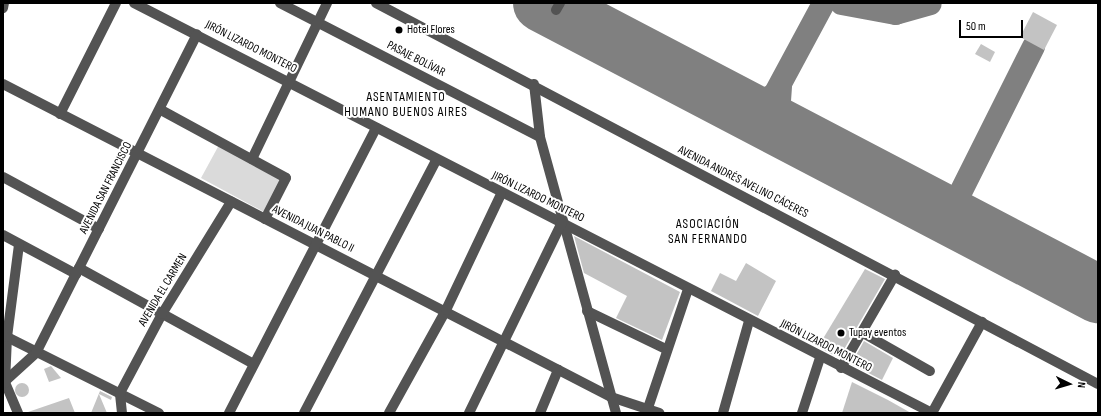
<!DOCTYPE html>
<html>
<head>
<meta charset="utf-8">
<style>
  body { margin:0 }
  #map { position:relative; width:1101px; height:416px; overflow:hidden; background:#fff; font-family:"Sofia Sans Condensed",sans-serif }
  div>[style] { position:absolute }
  .green>* { inset:0; background:#dadada }
  .taxiway>* { height:23px; margin:-11.5px; padding:0 11.5px; transform-origin:11.5px; border-radius:11.5px; background:#808080 }
  .runway>* { height:58px; margin:-29px; padding:0 29px; transform-origin:29px; border-radius:29px; background:#808080 }
  .building>* { inset:0; background:#c3c3c3 }
  .round { border-radius:50% }
  .minor>* { height:10px; margin:-5px; padding:0 5px; transform-origin:5px; border-radius:5px; background:#535353 }
  .dots>* { width:11px; height:11px; translate:-50% -50%; box-sizing:border-box; border:2px solid #fff; border-radius:50% }
  span { translate:-50% -50%; white-space:nowrap; text-align:center; line-height:1.15; -webkit-text-stroke:4px #fff; paint-order:stroke }
  .poi-label { font-size:12px; color:#000 }
  .left { translate:0 -50%; text-align:left }
  .street-label { font-size:12px; color:#000 }
  .neighbourhood-label { font-size:13px; color:#000; letter-spacing:1px }
  .frame { position:absolute; inset:0; border:4px solid #000; pointer-events:none }
  .north { position:absolute; left:1049px; top:364px; width:40px; height:40px; -webkit-text-stroke:3px #fff; paint-order:stroke; rotate:95deg; font-size:11px; font-weight:700; line-height:16px; text-align:center; color:#000 }
  .north::after { content:''; display:block; margin:auto; width:14px; height:18px; background:#000; clip-path:polygon(50% 0,100% 100%,50% 72%,0 100%) }
  .scale { position:absolute; left:959px; top:20px; width:64px; height:18px; box-sizing:border-box; border:2px solid #000; border-top:0; padding-left:5px; font-size:12px; line-height:14px; white-space:nowrap; color:#000; -webkit-text-stroke:3px #fff; paint-order:stroke }
</style>
</head>
<body>
<div id="map">
  <div class="green">
    <i style="clip-path:polygon(219px 145px,282px 179px,264px 212px,201px 178px)"></i>
  </div>
  <div class="taxiway">
    <i style="left:841px;top:3px;width:55px;rotate:10.5deg"></i>
    <i style="left:895px;top:13px;width:36px;rotate:-16deg"></i>
    <i style="left:780px;top:86px;width:26px;rotate:94deg"></i>
    <i style="left:778px;top:112px;width:29px;rotate:54deg"></i>
    <i style="left:734px;top:104px;width:23px;rotate:-2deg"></i>
    <i style="left:757px;top:103px;width:19px;rotate:-28deg"></i>
    <i style="left:774px;top:94px;width:103px;rotate:-61.7deg"></i>
    <i style="left:948px;top:216px;width:190px;rotate:-63.4deg"></i>
  </div>
  <div class="runway">
    <i style="left:542px;top:3px;width:628px;rotate:27.63deg"></i>
  </div>
  <div class="building">
    <i style="clip-path:polygon(1033px 12px,1057px 25px,1044px 50px,1020px 37px)"></i>
    <i style="clip-path:polygon(981px 44px,995px 52px,990px 62px,975px 54px)"></i>
    <i style="clip-path:polygon(574px 236px,680px 292px,662px 340px,616px 318px,627px 296px,584px 273px)"></i>
    <i style="clip-path:polygon(746px 263px,776px 281px,758px 316px,711px 291px,720px 273px,736px 281px)"></i>
    <i style="clip-path:polygon(865px 269px,885px 279px,839px 358px,818px 347px)"></i>
    <i style="clip-path:polygon(864px 341px,893px 358px,882px 380px,851px 364px)"></i>
    <i style="clip-path:polygon(51px 366px,61px 378px,49px 382px,44px 369px)"></i>
    <i style="clip-path:polygon(852px 382px,888px 400px,911px 413px,842px 413px)"></i>
    <i class="round" style="left:15px;top:383px;width:14px;height:14px"></i>
    <i style="clip-path:polygon(100px 391px,112px 397px,111px 400px,99px 394px,107px 413px,91px 413px)"></i>
    <i style="clip-path:polygon(69px 398px,75px 413px,28px 413px,28px 412px)"></i>
  </div>
  <div class="minor">
    <i style="left:134px;top:3px;width:897px;rotate:27.19deg"></i>
    <i style="left:280px;top:3px;width:292px;rotate:27.3deg"></i>
    <i style="left:376px;top:3px;width:816px;rotate:27.82deg"></i>
    <i style="left:3px;top:8px;width:5px;rotate:-79deg"></i>
    <i style="left:556px;top:10px;width:8px;rotate:-60deg"></i>
    <i style="left:3px;top:84px;width:684px;rotate:27.24deg"></i>
    <i style="left:611px;top:397px;width:51px;rotate:18.4deg"></i>
    <i style="left:534px;top:84px;width:53px;rotate:83.5deg"></i>
    <i style="left:540px;top:137px;width:286px;rotate:74.6deg"></i>
    <i style="left:161px;top:110px;width:142px;rotate:28.5deg"></i>
    <i style="left:286px;top:178px;width:46px;rotate:117.1deg"></i>
    <i style="left:60px;top:114px;width:124px;rotate:-63.2deg"></i>
    <i style="left:252px;top:159px;width:173px;rotate:-64.3deg"></i>
    <i style="left:3px;top:177px;width:109px;rotate:28.4deg"></i>
    <i style="left:3px;top:235px;width:83px;rotate:28.1deg"></i>
    <i style="left:79px;top:268px;width:197px;rotate:28.8deg"></i>
    <i style="left:587px;top:311px;width:88px;rotate:25.7deg"></i>
    <i style="left:863px;top:333px;width:77px;rotate:29.6deg"></i>
    <i style="left:7px;top:337px;width:170px;rotate:26.6deg"></i>
    <i style="left:841px;top:368px;width:108px;rotate:-59.9deg"></i>
    <i style="left:3px;top:383px;width:45px;rotate:-42.3deg"></i>
    <i style="left:36px;top:353px;width:357px;rotate:-63.2deg"></i>
    <i style="left:647px;top:411px;width:129px;rotate:-71.4deg"></i>
    <i style="left:18px;top:413px;width:33px;rotate:-113deg"></i>
    <i style="left:5px;top:383px;width:46px;rotate:-87.5deg"></i>
    <i style="left:7px;top:337px;width:93px;rotate:-82.6deg"></i>
    <i style="left:122px;top:413px;width:20px;rotate:-96deg"></i>
    <i style="left:120px;top:393px;width:89px;rotate:-62deg"></i>
    <i style="left:162px;top:314px;width:132px;rotate:-58.4deg"></i>
    <i style="left:229px;top:413px;width:321px;rotate:-62.7deg"></i>
    <i style="left:304px;top:413px;width:284px;rotate:-62.4deg"></i>
    <i style="left:389px;top:413px;width:118px;rotate:-61deg"></i>
    <i style="left:446px;top:310px;width:128px;rotate:-64.6deg"></i>
    <i style="left:469px;top:413px;width:212px;rotate:-64deg"></i>
    <i style="left:540px;top:413px;width:47px;rotate:-67.3deg"></i>
    <i style="left:723px;top:413px;width:96px;rotate:-74.2deg"></i>
    <i style="left:802px;top:413px;width:58px;rotate:-71.9deg"></i>
    <i style="left:932px;top:413px;width:104px;rotate:-61.2deg"></i>
  </div>
  <div class="dots">
    <i style="left:399px;top:30px;background:#000"></i>
    <i style="left:841px;top:333px;background:#000"></i>
  </div>
  <div class="poi-label">
    <span class="left" style="left:407px;top:30px">Hotel Flores</span>
    <span class="left" style="left:849px;top:333px">Tupay eventos</span>
  </div>
  <div class="street-label">
    <span style="left:251px;top:47px;rotate:27deg">JIRÓN LIZARDO MONTERO</span>
    <span style="left:416px;top:59px;rotate:27deg">PASAJE BOLÍVAR</span>
    <span style="left:743px;top:182px;rotate:27deg">AVENIDA ANDRÉS AVELINO CÁCERES</span>
    <span style="left:106px;top:188px;rotate:-63deg">AVENIDA SAN FRANCISCO</span>
    <span style="left:538px;top:197px;rotate:26deg">JIRÓN LIZARDO MONTERO</span>
    <span style="left:313px;top:229px;rotate:27deg">AVENIDA JUAN PABLO II</span>
    <span style="left:163px;top:290px;rotate:-59deg">AVENIDA EL CARMEN</span>
    <span style="left:826px;top:346px;rotate:27deg">JIRÓN LIZARDO MONTERO</span>
  </div>
  <div class="neighbourhood-label">
    <span style="left:406px;top:105px">ASENTAMIENTO<br>HUMANO BUENOS AIRES</span>
    <span style="left:708px;top:232px">ASOCIACIÓN<br>SAN FERNANDO</span>
  </div>
  <div class="frame"></div>
  <div class="north">N</div>
  <div class="scale">50 m</div>
</div>
</body>
</html>
